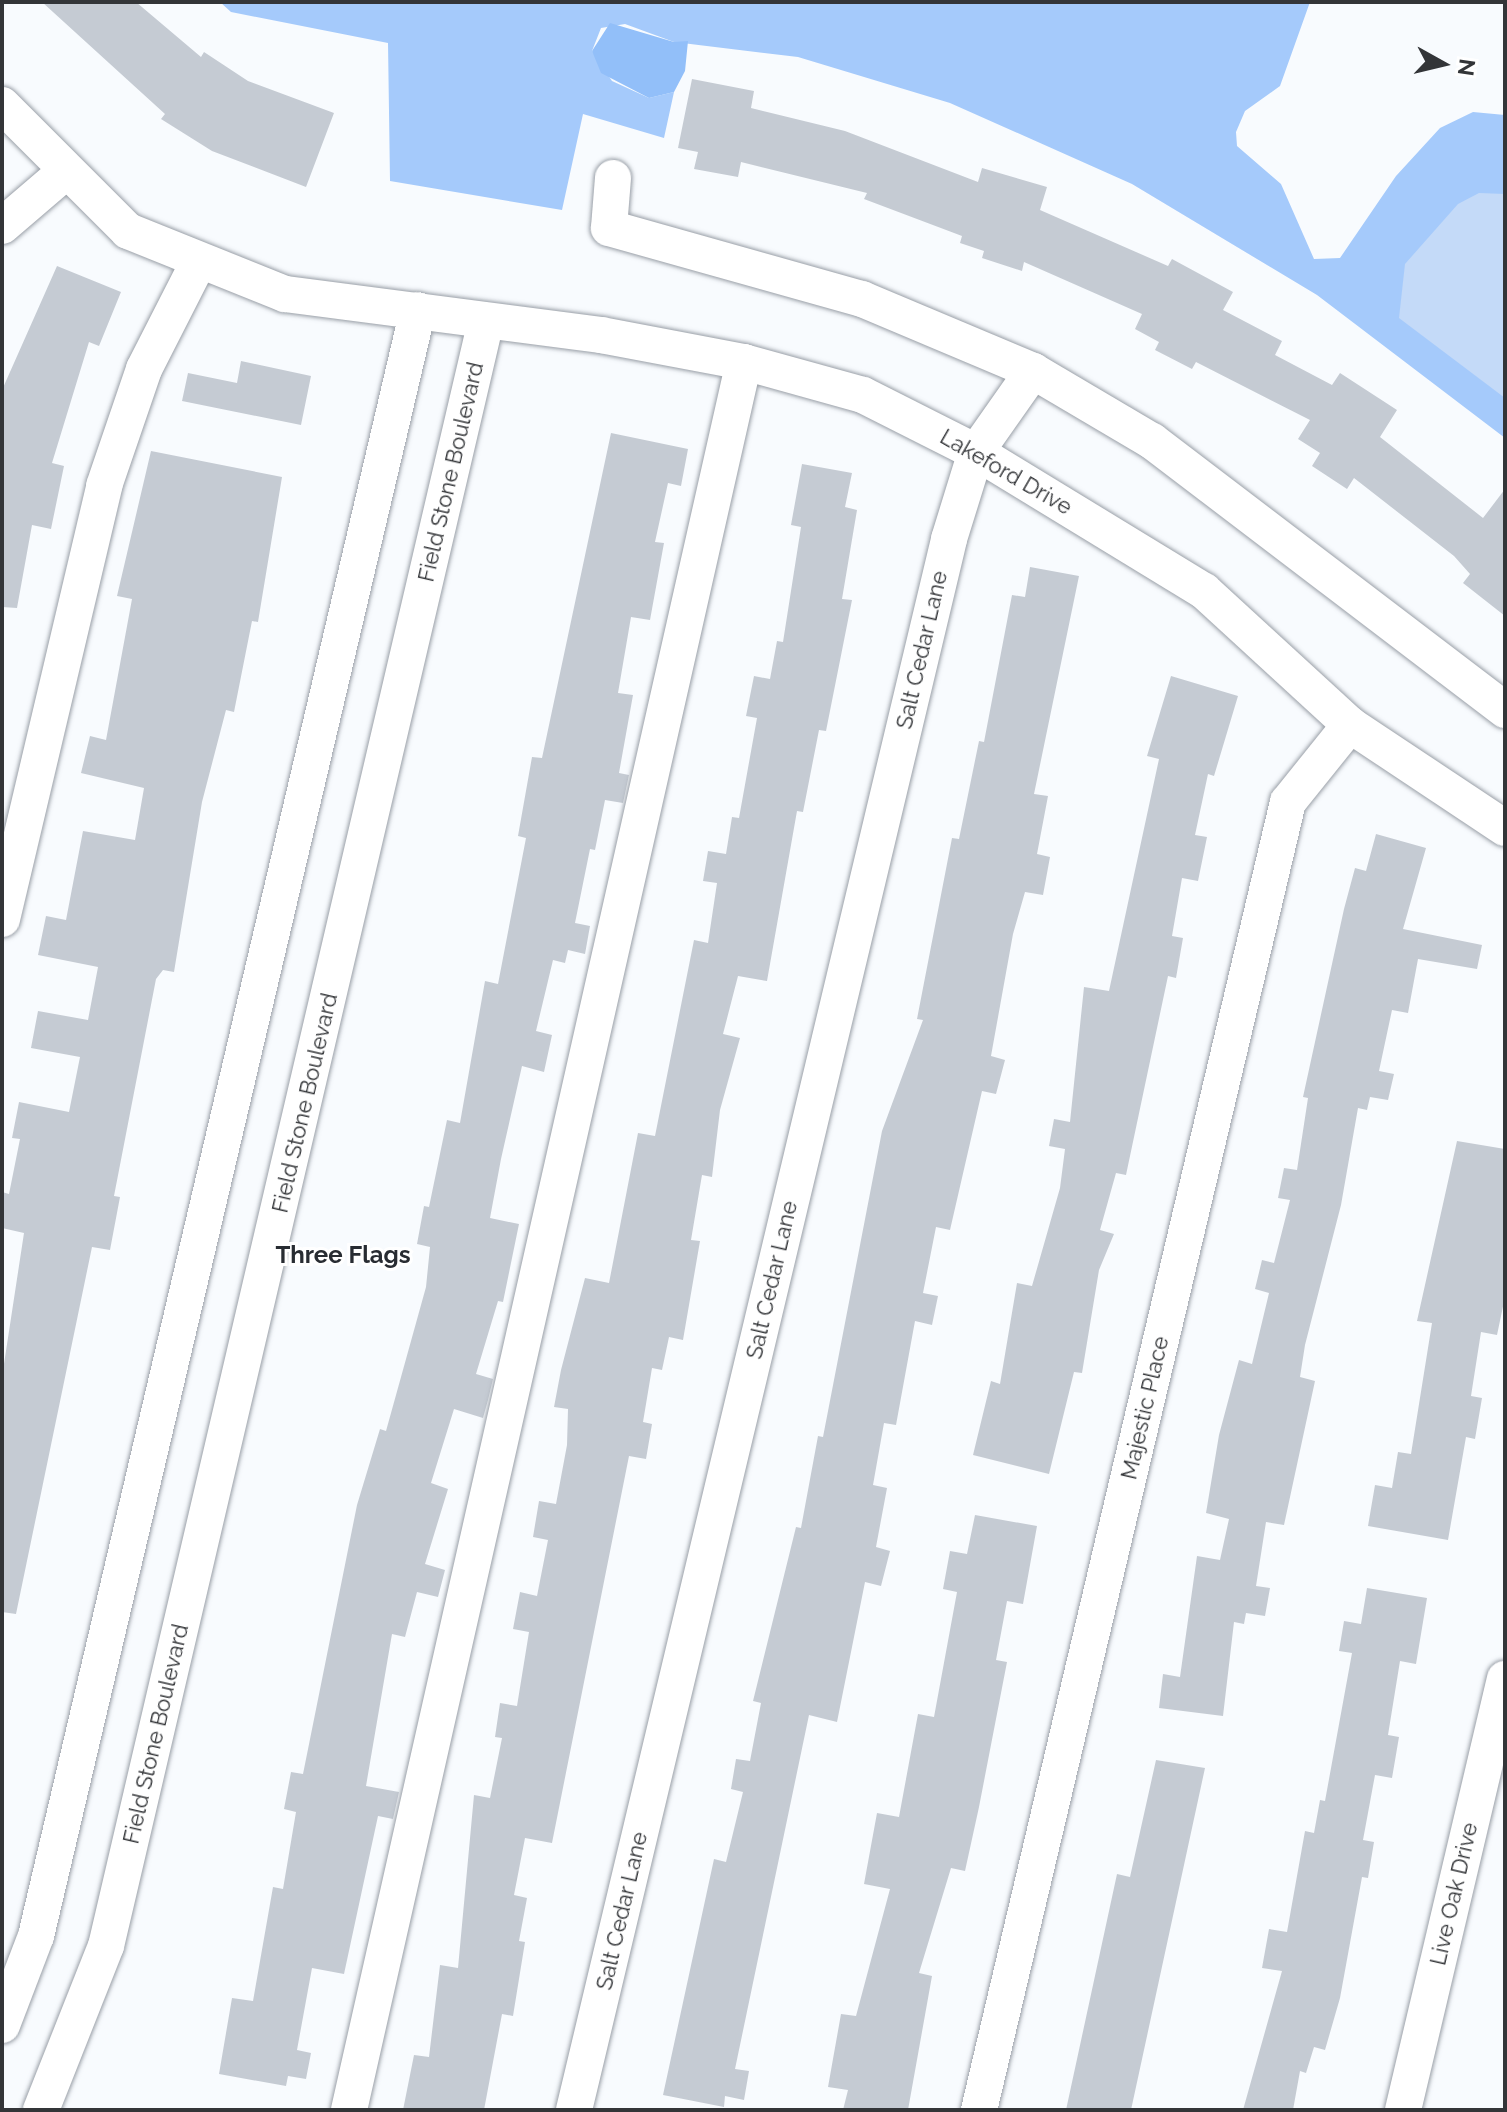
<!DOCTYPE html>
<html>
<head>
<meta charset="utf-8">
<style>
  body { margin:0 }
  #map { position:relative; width:1507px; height:2112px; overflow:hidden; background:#f8fbfe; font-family:Raleway,sans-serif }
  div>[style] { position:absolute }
  .green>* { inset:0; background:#a5cafb }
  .forest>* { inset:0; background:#92bff9 }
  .water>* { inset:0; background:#c4daf8 }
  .building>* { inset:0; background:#c5cbd3 }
  .roads { filter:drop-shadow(0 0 2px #999fa7) drop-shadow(0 0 2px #999fa7) }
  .minor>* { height:36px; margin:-18px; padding:0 18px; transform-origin:18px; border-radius:18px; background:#fff }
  span { translate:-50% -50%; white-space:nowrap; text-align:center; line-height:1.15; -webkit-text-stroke:6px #fff; paint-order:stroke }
  .street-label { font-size:22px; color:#333538 }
  .neighbourhood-label { font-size:24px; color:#282c32; font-weight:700 }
  .frame { position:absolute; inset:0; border:4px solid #333538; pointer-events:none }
  .north { position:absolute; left:1403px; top:24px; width:80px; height:80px; -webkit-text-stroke:6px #fff; paint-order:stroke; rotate:98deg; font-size:22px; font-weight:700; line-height:32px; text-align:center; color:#333538 }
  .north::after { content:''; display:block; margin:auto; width:28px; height:36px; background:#333538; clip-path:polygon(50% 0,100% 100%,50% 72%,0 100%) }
</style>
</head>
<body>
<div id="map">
  <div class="green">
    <i style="clip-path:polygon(220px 2px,1310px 2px,1280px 86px,1245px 111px,1236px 132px,1237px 146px,1281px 184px,1314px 259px,1340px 258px,1396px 176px,1440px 128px,1473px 112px,1505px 115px,1505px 438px,1317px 295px,1132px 184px,950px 103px,798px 57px,674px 42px,625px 24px,601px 28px,592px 51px,612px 81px,649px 98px,674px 92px,664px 138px,583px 114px,562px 210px,390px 181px,388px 43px,231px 12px)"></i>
  </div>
  <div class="forest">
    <i style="clip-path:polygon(610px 23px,674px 42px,688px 41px,685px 71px,674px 92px,649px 98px,601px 73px,592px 51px)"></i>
  </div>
  <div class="water">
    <i style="clip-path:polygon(1479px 193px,1505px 194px,1505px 398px,1399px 318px,1405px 264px,1458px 204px)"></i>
  </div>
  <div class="building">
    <i style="clip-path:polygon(42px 2px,136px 2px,201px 57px,204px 52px,248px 81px,334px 113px,306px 187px,212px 151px,161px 119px,165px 114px)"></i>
    <i style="clip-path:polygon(692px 79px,754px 91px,751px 108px,845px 131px,978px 182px,982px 168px,1047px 187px,1040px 210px,1168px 266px,1172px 259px,1233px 292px,1223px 310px,1282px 341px,1275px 355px,1332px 385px,1340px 373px,1397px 410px,1380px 437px,1483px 518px,1505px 489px,1505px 616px,1463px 583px,1470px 574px,1454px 556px,1354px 478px,1347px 489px,1312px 466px,1320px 453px,1298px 439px,1310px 420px,1196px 362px,1192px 369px,1155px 350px,1159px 342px,1135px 329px,1142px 314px,1024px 262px,1022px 271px,982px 258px,984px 251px,960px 243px,962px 236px,864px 199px,867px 193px,741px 162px,738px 177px,694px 169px,698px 152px,678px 148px)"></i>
    <i style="clip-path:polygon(57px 266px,121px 292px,99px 346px,89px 342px,52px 463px,64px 466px,51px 529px,32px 525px,17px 608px,2px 607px,2px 390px)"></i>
    <i style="clip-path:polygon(241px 361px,311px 376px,301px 425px,182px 401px,188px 373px,237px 383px)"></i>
    <i style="clip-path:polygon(611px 433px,688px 449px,681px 486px,668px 483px,655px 542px,664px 543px,650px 620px,631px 617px,618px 693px,633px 695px,619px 773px,629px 775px,623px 803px,605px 800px,595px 850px,590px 849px,575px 923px,590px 926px,585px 954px,568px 950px,565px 963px,553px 960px,536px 1031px,552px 1035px,544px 1072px,522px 1066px,501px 1159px,490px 1218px,519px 1224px,503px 1302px,498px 1301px,476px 1374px,493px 1379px,488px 1400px,483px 1418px,454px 1409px,431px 1483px,448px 1489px,425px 1564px,445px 1570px,438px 1597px,417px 1592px,405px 1637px,392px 1634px,366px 1786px,399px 1792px,393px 1819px,378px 1816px,344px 1974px,312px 1968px,297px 2050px,311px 2053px,306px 2079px,288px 2076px,286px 2086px,219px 2074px,232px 1998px,253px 2001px,273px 1887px,283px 1889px,296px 1812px,284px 1809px,291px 1772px,303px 1774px,357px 1505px,380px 1429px,386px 1431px,426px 1287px,430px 1247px,417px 1244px,424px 1206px,429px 1207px,447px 1120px,460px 1123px,485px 981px,498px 984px,526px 838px,518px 836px,532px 757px,542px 758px)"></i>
    <i style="clip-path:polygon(151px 451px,282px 477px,258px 622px,252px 621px,234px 712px,226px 710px,202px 802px,174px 972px,163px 970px,156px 979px,114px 1196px,120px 1197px,110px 1250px,92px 1247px,16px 1614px,2px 1612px,2px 1377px,24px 1233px,2px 1228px,2px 1192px,9px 1194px,20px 1139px,12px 1138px,19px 1102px,69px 1112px,80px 1057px,31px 1048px,38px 1011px,88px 1020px,98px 967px,38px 955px,46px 916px,66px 920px,83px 831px,135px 840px,144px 788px,81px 773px,90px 736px,106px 740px,132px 599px,117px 596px)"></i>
    <i style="clip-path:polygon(802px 464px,852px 473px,845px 507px,857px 510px,842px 599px,852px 600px,826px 731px,819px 730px,803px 812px,797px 811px,767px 981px,738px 976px,723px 1034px,740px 1038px,720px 1110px,712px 1177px,702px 1175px,691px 1240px,700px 1241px,683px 1340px,669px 1337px,662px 1370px,652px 1368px,643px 1422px,652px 1424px,646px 1459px,629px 1456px,552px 1843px,525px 1838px,514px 1895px,527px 1898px,519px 1941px,525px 1942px,513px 2016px,502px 2014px,484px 2110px,403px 2110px,414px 2055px,429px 2057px,440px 1965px,458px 1968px,474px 1795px,490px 1798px,502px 1738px,495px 1737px,500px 1703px,517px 1706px,529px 1632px,513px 1629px,520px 1592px,537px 1596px,548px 1540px,533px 1537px,539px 1501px,556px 1504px,567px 1445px,568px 1409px,554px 1407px,561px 1370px,585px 1278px,609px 1283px,638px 1133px,655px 1136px,694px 940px,708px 943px,717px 883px,703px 881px,708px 851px,726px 854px,732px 817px,739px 818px,757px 718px,746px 716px,754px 676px,770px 679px,777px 641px,783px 642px,801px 527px,791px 525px)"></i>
    <i style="clip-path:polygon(1030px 567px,1079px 576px,1034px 794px,1048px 796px,1037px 854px,1050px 857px,1043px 895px,1025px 892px,1013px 934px,991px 1056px,1005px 1060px,996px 1094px,982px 1091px,950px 1230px,936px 1227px,923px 1293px,938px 1296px,932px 1325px,915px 1321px,896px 1425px,884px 1423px,873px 1485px,887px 1488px,876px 1547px,890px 1551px,881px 1586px,865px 1582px,837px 1722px,809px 1715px,735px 2069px,749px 2071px,744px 2100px,725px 2096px,724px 2107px,663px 2095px,714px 1859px,726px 1862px,743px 1792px,731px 1789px,736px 1759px,750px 1761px,761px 1703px,753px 1701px,796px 1527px,801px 1528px,818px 1436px,823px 1437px,882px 1131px,923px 1020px,917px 1019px,952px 838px,959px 839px,979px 741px,984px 742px,1012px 595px,1025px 597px)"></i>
    <i style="clip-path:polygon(1171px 676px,1238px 696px,1214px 776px,1208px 774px,1195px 835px,1207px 837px,1198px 881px,1182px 878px,1172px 936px,1183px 938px,1176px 978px,1168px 976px,1126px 1175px,1116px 1173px,1100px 1230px,1114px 1234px,1099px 1270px,1082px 1373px,1074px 1372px,1049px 1474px,973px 1455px,991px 1381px,1000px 1384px,1017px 1283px,1032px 1286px,1060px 1188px,1065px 1149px,1049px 1146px,1054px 1119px,1070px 1122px,1084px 987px,1109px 991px,1159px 759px,1147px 756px)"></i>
    <i style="clip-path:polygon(1376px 834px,1426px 848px,1403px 929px,1482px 945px,1477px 969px,1418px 959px,1408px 1013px,1392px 1010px,1379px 1071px,1394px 1074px,1388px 1100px,1370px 1097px,1367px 1110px,1358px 1108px,1341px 1205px,1305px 1345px,1300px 1377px,1315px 1381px,1284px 1525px,1266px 1522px,1256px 1586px,1270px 1588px,1265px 1616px,1246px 1613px,1244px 1624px,1234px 1622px,1223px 1716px,1159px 1708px,1163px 1674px,1180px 1677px,1197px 1556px,1220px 1560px,1229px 1519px,1206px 1513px,1219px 1435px,1239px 1360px,1252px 1364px,1269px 1293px,1255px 1289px,1262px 1260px,1274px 1263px,1290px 1200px,1278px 1198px,1284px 1168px,1297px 1170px,1308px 1098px,1303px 1097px,1344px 909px,1355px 868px,1366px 871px)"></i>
    <i style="clip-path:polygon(1457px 1141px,1505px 1149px,1505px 1297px,1497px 1335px,1481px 1332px,1471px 1396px,1482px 1398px,1475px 1439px,1466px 1437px,1448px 1540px,1368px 1526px,1375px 1485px,1392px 1488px,1398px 1452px,1411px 1454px,1432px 1323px,1417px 1321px)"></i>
    <i style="clip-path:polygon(975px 1515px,1037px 1526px,1023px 1604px,1007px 1601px,996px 1660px,1007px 1662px,979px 1807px,965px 1871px,951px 1868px,919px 1973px,932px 1976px,908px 2110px,843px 2110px,848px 2090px,828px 2087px,841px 2014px,856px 2016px,890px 1889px,864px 1884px,877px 1813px,899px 1817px,918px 1714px,934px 1717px,957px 1592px,943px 1589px,950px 1551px,967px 1554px)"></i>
    <i style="clip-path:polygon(1367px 1588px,1427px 1598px,1416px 1664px,1400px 1661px,1388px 1735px,1399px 1737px,1392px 1778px,1375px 1775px,1363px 1840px,1374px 1842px,1368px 1878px,1362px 1877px,1340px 1998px,1325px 2050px,1314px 2047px,1306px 2073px,1300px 2071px,1293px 2110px,1243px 2110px,1282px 1971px,1262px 1968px,1269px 1929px,1287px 1932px,1305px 1831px,1314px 1833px,1320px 1800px,1325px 1801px,1352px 1653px,1339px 1651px,1344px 1621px,1361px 1624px)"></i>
    <i style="clip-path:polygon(1156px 1760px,1205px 1768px,1131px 2110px,1066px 2110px,1117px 1874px,1130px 1877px)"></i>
  </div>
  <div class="roads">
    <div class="minor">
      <i style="left:2px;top:105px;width:178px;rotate:45deg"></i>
      <i style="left:128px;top:231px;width:169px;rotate:21.9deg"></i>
      <i style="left:285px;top:294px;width:319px;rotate:7.4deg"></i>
      <i style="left:601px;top:335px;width:146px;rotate:10.7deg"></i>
      <i style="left:744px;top:362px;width:123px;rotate:15.5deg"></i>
      <i style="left:863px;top:395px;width:127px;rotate:26.8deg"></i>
      <i style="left:976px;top:452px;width:267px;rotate:31.4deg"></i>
      <i style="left:1204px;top:591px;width:198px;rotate:42.5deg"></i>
      <i style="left:1350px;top:725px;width:186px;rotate:33.6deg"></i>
      <i style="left:613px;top:178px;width:50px;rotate:94.6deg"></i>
      <i style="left:609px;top:228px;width:263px;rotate:15.7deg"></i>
      <i style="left:862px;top:299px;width:186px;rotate:22.8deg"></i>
      <i style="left:1033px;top:371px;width:138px;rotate:30.5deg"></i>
      <i style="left:1152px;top:441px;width:444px;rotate:37.3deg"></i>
      <i style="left:2px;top:226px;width:83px;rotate:-40.6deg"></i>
      <i style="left:2px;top:919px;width:445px;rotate:-76.7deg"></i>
      <i style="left:104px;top:486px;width:124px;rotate:-71.1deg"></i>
      <i style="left:144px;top:369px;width:121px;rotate:-63deg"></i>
      <i style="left:2px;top:2025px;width:95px;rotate:-69.1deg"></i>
      <i style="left:36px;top:1936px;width:1670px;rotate:-76.78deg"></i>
      <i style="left:41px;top:2110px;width:176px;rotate:-68.4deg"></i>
      <i style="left:106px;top:1946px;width:1669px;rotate:-76.84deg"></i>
      <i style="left:349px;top:2110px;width:1792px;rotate:-77.27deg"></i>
      <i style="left:574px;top:2110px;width:1615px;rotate:-76.57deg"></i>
      <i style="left:949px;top:539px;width:91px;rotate:-72.8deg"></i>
      <i style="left:976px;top:452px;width:99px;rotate:-54.9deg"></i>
      <i style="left:979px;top:2110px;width:1344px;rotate:-76.71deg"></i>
      <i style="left:1288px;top:802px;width:99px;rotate:-51.2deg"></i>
      <i style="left:1403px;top:2110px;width:443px;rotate:-76.7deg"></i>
    </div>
  </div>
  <div class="street-label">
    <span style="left:451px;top:472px;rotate:-77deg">Field Stone Boulevard</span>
    <span style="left:1006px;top:472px;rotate:30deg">Lakeford Drive</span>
    <span style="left:922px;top:650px;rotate:-77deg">Salt Cedar Lane</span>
    <span style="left:305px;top:1103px;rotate:-77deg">Field Stone Boulevard</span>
    <span style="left:772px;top:1280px;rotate:-77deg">Salt Cedar Lane</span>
    <span style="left:1145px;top:1408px;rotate:-77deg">Majestic Place</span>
    <span style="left:156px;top:1734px;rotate:-77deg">Field Stone Boulevard</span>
    <span style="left:1454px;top:1894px;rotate:-77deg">Live Oak Drive</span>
    <span style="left:622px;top:1911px;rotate:-77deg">Salt Cedar Lane</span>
  </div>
  <div class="neighbourhood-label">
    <span style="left:343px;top:1255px">Three Flags</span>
  </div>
  <div class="frame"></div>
  <div class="north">N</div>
</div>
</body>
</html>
